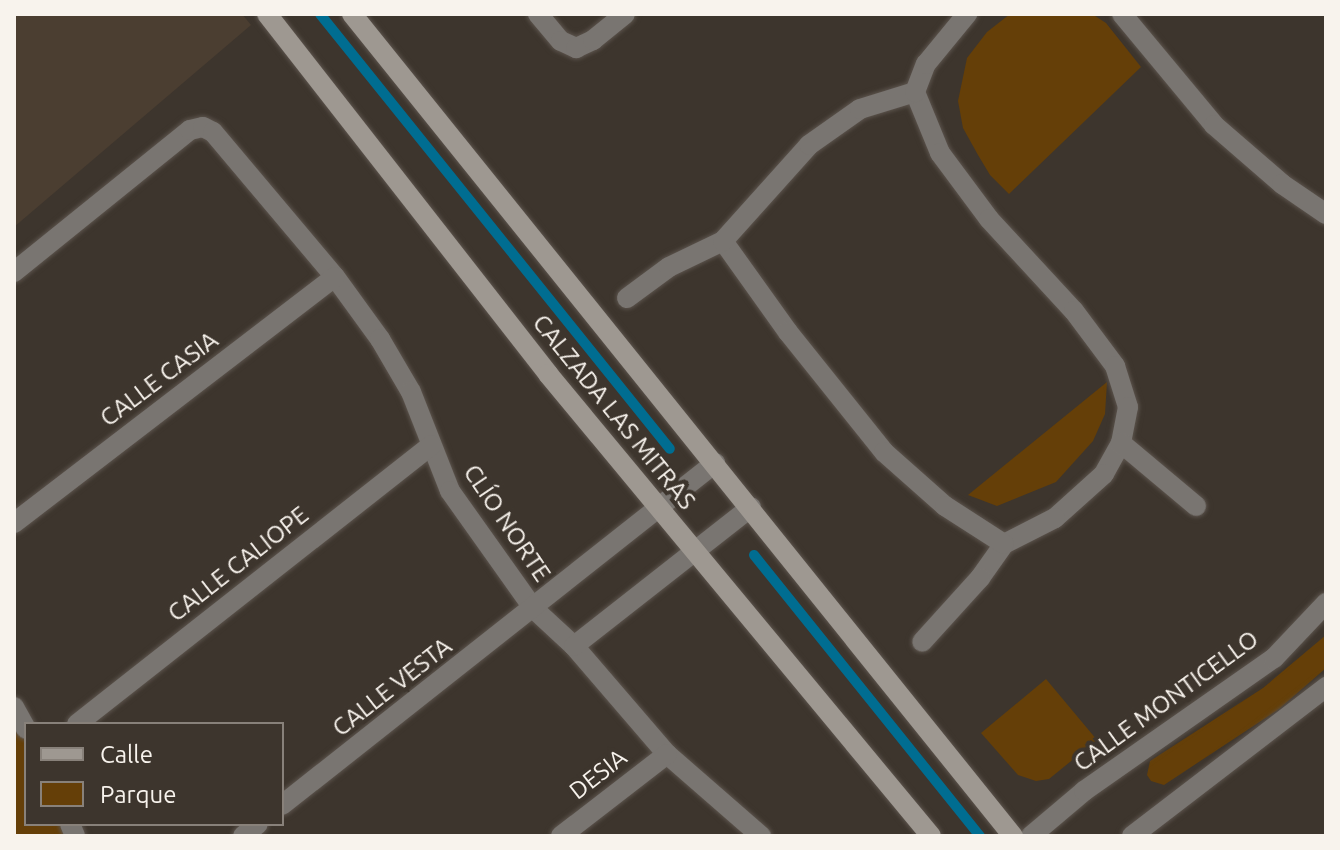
<!DOCTYPE html>
<html>
<head>
<meta charset="utf-8">
<style>
  body { margin:0 }
  #map { position:relative; width:1340px; height:850px; overflow:hidden; background:#3d352d; font-family:Ubuntu,sans-serif }
  div>[style] { position:absolute }
  .built>* { inset:0; background:#4b3e31 }
  .green>* { inset:0; background:#653f08 }
  .stream>* { height:10px; margin:-5px; padding:0 5px; transform-origin:5px; border-radius:5px; background:#006d91 }
  .roads { filter:drop-shadow(0 0 2px #5b534c) drop-shadow(0 0 2px #5b534c) }
  .street>* { height:20px; margin:-10px; padding:0 10px; transform-origin:10px; border-radius:10px; background:#797571 }
  .secondary>* { height:20px; margin:-10px; padding:0 10px; transform-origin:10px; border-radius:10px; background:#9e9891 }
  span { translate:-50% -50%; white-space:nowrap; text-align:center; line-height:1.15; -webkit-text-stroke:8px #3d352d; paint-order:stroke }
  .street-label { font-size:24px; color:#f8f3ed }
  .frame { position:absolute; inset:0; border:16px solid #f8f3ed; pointer-events:none }
  .legend { position:absolute; left:24px; top:722px; width:260px; height:104px; box-sizing:border-box; background:#3d352d; border:2px solid #88817a; margin:0; padding:10px 14px; list-style:none; font-size:24px; color:#f8f3ed }
  .legend li { display:flex; align-items:center; gap:16px; height:40px }
  .legend b { width:40px; border:2px solid #88817a }
</style>
</head>
<body>
<div id="map">
  <div class="built">
    <i style="clip-path:polygon(14px 14px,242px 14px,251px 25px,14px 227px)"></i>
  </div>
  <div class="green">
    <i style="clip-path:polygon(1010px 14px,1092px 14px,1106px 23px,1141px 67px,1009px 194px,990px 175px,978px 155px,963px 128px,958px 101px,967px 58px,987px 32px)"></i>
    <i style="clip-path:polygon(1107px 382px,1105px 414px,1093px 441px,1056px 482px,997px 506px,968px 495px)"></i>
    <i style="clip-path:polygon(1326px 635px,1326px 668px,1279px 709px,1164px 785px,1151px 781px,1147px 775px,1150px 761px,1263px 688px)"></i>
    <i style="clip-path:polygon(1046px 679px,1097px 740px,1049px 779px,1036px 781px,1018px 775px,981px 733px)"></i>
    <i style="clip-path:polygon(14px 716px,26px 740px,26px 824px,64px 824px,69px 836px,14px 836px)"></i>
  </div>
  <div class="stream">
    <i style="left:320px;top:14px;width:558px;rotate:51.18deg"></i>
    <i style="left:754px;top:555px;width:361px;rotate:51.2deg"></i>
  </div>
  <div class="roads">
    <div class="street">
      <i style="left:538px;top:14px;width:35px;rotate:50deg"></i>
      <i style="left:561px;top:41px;width:17px;rotate:25deg"></i>
      <i style="left:576px;top:48px;width:19px;rotate:-25deg"></i>
      <i style="left:593px;top:40px;width:41px;rotate:-39.1deg"></i>
      <i style="left:1122px;top:14px;width:144px;rotate:50.3deg"></i>
      <i style="left:1214px;top:125px;width:90px;rotate:40.9deg"></i>
      <i style="left:1282px;top:184px;width:53px;rotate:34.3deg"></i>
      <i style="left:915px;top:92px;width:66px;rotate:67.7deg"></i>
      <i style="left:940px;top:153px;width:82px;rotate:53.4deg"></i>
      <i style="left:989px;top:219px;width:125px;rotate:47.3deg"></i>
      <i style="left:1074px;top:311px;width:69px;rotate:53.3deg"></i>
      <i style="left:1115px;top:366px;width:43px;rotate:72.4deg"></i>
      <i style="left:1128px;top:407px;width:37px;rotate:101deg"></i>
      <i style="left:1121px;top:443px;width:35px;rotate:119deg"></i>
      <i style="left:1104px;top:474px;width:66px;rotate:138.1deg"></i>
      <i style="left:1055px;top:518px;width:57px;rotate:153deg"></i>
      <i style="left:1004px;top:544px;width:42px;rotate:125.2deg"></i>
      <i style="left:980px;top:578px;width:86px;rotate:132.2deg"></i>
      <i style="left:723px;top:241px;width:112px;rotate:54.5deg"></i>
      <i style="left:788px;top:332px;width:154px;rotate:51.3deg"></i>
      <i style="left:884px;top:452px;width:81px;rotate:41.5deg"></i>
      <i style="left:945px;top:506px;width:70px;rotate:32.8deg"></i>
      <i style="left:14px;top:272px;width:226px;rotate:-38.9deg"></i>
      <i style="left:190px;top:130px;width:13px;rotate:-13deg"></i>
      <i style="left:203px;top:127px;width:11px;rotate:27deg"></i>
      <i style="left:213px;top:132px;width:189px;rotate:49.9deg"></i>
      <i style="left:335px;top:277px;width:77px;rotate:54deg"></i>
      <i style="left:380px;top:339px;width:61px;rotate:59.7deg"></i>
      <i style="left:411px;top:392px;width:106px;rotate:68.5deg"></i>
      <i style="left:450px;top:491px;width:145px;rotate:54.6deg"></i>
      <i style="left:534px;top:609px;width:54px;rotate:42.8deg"></i>
      <i style="left:574px;top:646px;width:143px;rotate:49.3deg"></i>
      <i style="left:667px;top:754px;width:125px;rotate:41.1deg"></i>
      <i style="left:627px;top:298px;width:52px;rotate:-36.4deg"></i>
      <i style="left:669px;top:267px;width:60px;rotate:-25.7deg"></i>
      <i style="left:723px;top:241px;width:129px;rotate:-48.1deg"></i>
      <i style="left:809px;top:145px;width:62px;rotate:-35.2deg"></i>
      <i style="left:860px;top:109px;width:58px;rotate:-17.2deg"></i>
      <i style="left:915px;top:92px;width:30px;rotate:-69deg"></i>
      <i style="left:926px;top:64px;width:65px;rotate:-50.6deg"></i>
      <i style="left:1121px;top:443px;width:98px;rotate:40deg"></i>
      <i style="left:14px;top:523px;width:404px;rotate:-37.5deg"></i>
      <i style="left:574px;top:646px;width:225px;rotate:-38.1deg"></i>
      <i style="left:14px;top:707px;width:25px;rotate:61deg"></i>
      <i style="left:77px;top:724px;width:451px;rotate:-38.2deg"></i>
      <i style="left:282px;top:805px;width:552px;rotate:-38.3deg"></i>
      <i style="left:70px;top:824px;width:13px;rotate:67deg"></i>
      <i style="left:243px;top:836px;width:19px;rotate:-39deg"></i>
      <i style="left:561px;top:836px;width:134px;rotate:-37.7deg"></i>
      <i style="left:1031px;top:836px;width:70px;rotate:-40.3deg"></i>
      <i style="left:1084px;top:791px;width:232px;rotate:-35deg"></i>
      <i style="left:1274px;top:658px;width:76px;rotate:-46.6deg"></i>
      <i style="left:1132px;top:836px;width:245px;rotate:-37.5deg"></i>
    </div>
    <div class="secondary">
      <i style="left:267px;top:14px;width:457px;rotate:52deg"></i>
      <i style="left:548px;top:374px;width:600px;rotate:50.34deg"></i>
      <i style="left:352px;top:14px;width:1055px;rotate:51.2deg"></i>
    </div>
  </div>
  <div class="street-label">
    <span style="left:159px;top:379px;rotate:-37deg">CALLE CASIA</span>
    <span style="left:614px;top:412px;rotate:51deg">CALZADA LAS MITRAS</span>
    <span style="left:507px;top:523px;rotate:56deg">CLÍO NORTE</span>
    <span style="left:238px;top:564px;rotate:-38deg">CALLE CALIOPE</span>
    <span style="left:392px;top:687px;rotate:-38deg">CALLE VESTA</span>
    <span style="left:1166px;top:701px;rotate:-36deg">CALLE MONTICELLO</span>
    <span style="left:598px;top:774px;rotate:-38deg">DESIA</span>
  </div>
  <div class="frame"></div>
  <ul class="legend">
  <li><b style="height:10px;background:#9e9891"></b>Calle</li>
  <li><b style="height:22px;background:#653f08"></b>Parque</li>
  </ul>
</div>
</body>
</html>
